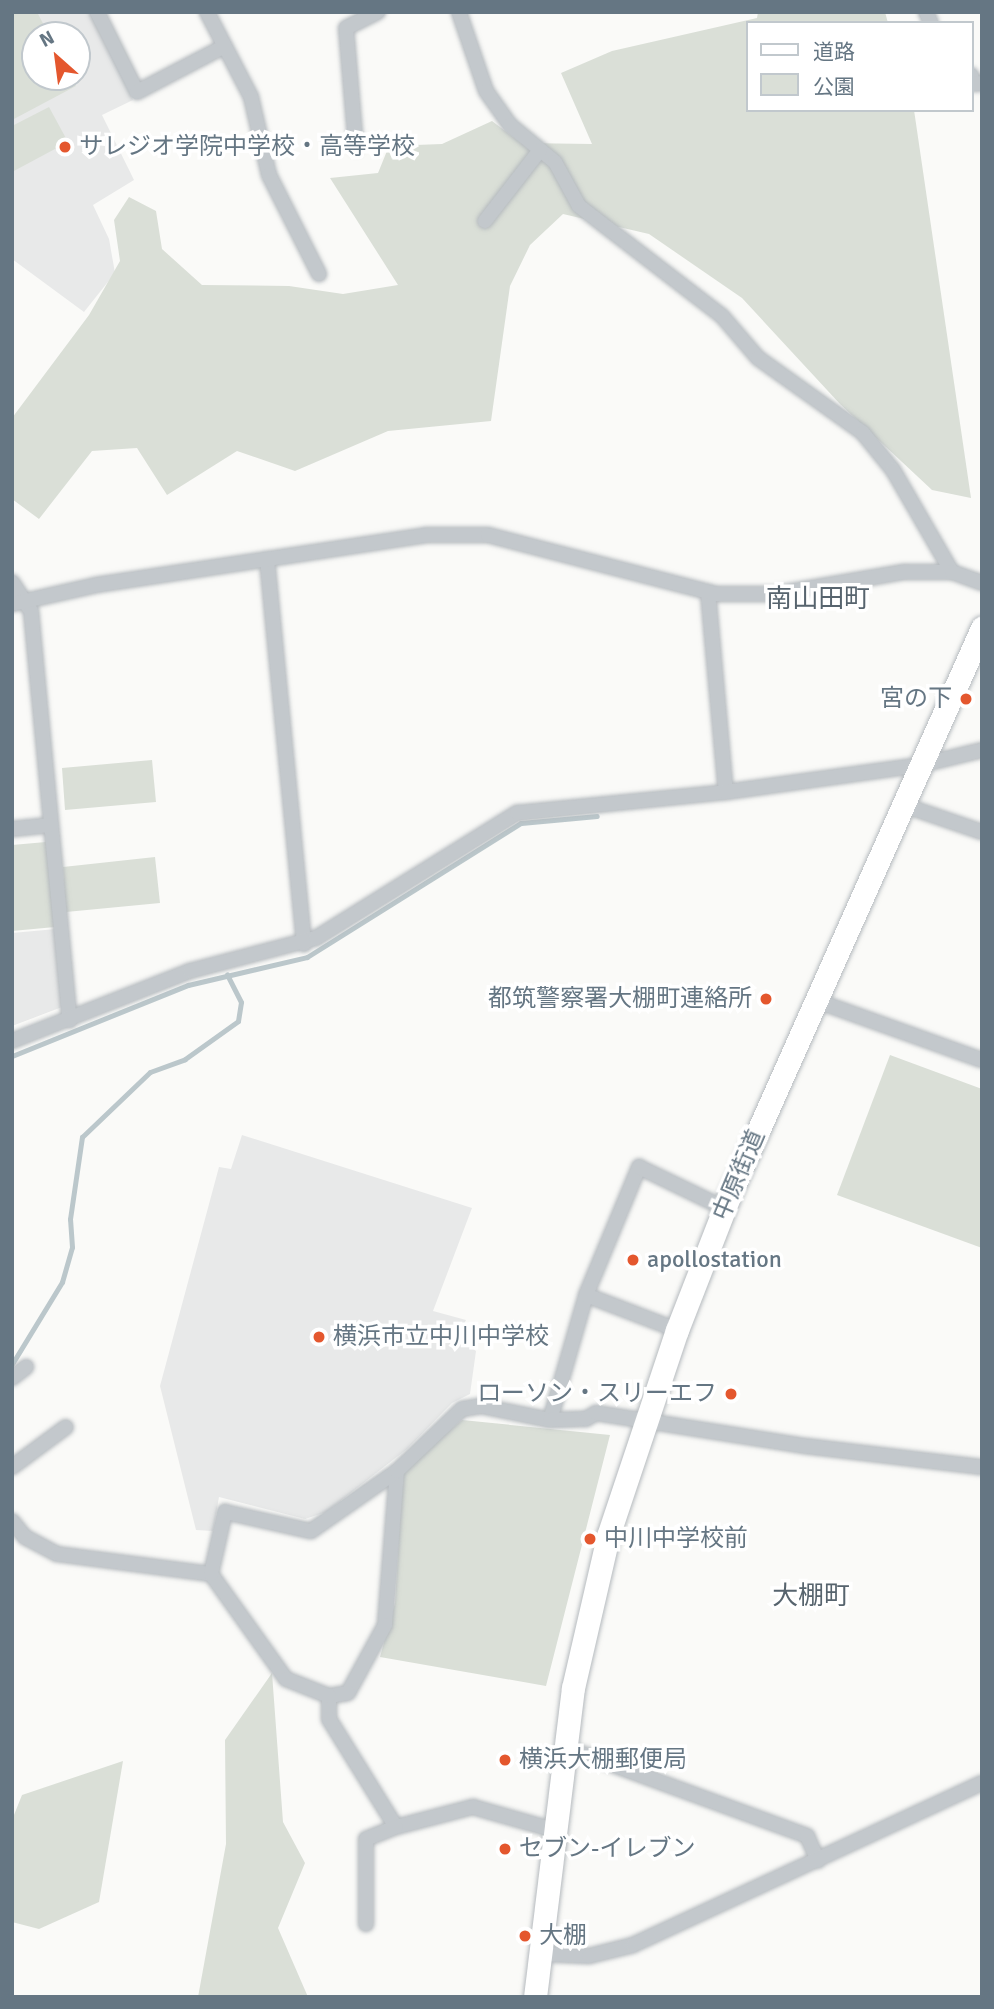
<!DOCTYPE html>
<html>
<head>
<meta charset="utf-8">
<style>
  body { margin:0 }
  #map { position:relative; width:994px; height:2009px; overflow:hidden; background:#fafaf8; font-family:Signika,"Noto Sans JP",sans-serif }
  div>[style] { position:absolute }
  .built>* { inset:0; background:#e8e9e9 }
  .green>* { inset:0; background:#dadfd7 }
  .stream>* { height:5px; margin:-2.5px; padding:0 2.5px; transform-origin:2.5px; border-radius:2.5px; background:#bbc7cb }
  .roads { filter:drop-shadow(0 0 2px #b5babe) drop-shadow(0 0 2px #b5babe) }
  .street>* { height:14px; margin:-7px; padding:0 7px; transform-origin:7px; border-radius:7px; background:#c3c8cc }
  .primary>* { height:23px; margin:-11.5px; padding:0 11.5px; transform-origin:11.5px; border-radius:11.5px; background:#fff }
  .dots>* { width:19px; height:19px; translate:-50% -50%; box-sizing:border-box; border:4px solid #fff; border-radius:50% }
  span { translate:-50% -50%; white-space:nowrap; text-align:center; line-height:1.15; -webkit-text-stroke:7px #fff; paint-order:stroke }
  .poi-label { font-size:24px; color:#657683 }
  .left { translate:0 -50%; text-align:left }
  .right { translate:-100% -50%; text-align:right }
  .street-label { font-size:24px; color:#657683 }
  .neighbourhood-label { font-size:26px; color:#57646e }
  .frame { position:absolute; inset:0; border:14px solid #657683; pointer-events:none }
  .legend { position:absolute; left:746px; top:21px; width:228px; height:91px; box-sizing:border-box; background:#fff; border:2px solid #c1c8cd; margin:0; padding:9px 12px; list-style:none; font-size:21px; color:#657683 }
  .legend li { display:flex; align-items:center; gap:14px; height:35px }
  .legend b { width:35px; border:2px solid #c1c8cd }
  .north { position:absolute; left:21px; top:21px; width:70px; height:70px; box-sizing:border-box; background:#fff; border:2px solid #c1c8cd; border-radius:50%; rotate:332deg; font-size:19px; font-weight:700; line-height:28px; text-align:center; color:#657683 }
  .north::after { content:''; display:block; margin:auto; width:24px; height:32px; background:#e4572e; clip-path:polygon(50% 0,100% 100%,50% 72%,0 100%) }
</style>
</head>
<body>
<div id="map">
  <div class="built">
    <i style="clip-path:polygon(evenodd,12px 12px,90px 12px,133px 100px,102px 115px,134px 180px,93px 205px,109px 239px,115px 273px,84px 312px,12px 259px,12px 12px,35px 35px,77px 35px,77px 77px,35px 77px,35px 35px)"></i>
    <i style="clip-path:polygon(56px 929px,62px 1007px,12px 1026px,12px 933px)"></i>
    <i style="clip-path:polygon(242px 1135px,472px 1208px,433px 1311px,466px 1320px,462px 1328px,467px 1345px,476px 1351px,470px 1394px,452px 1403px,407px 1449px,326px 1512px,305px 1519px,219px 1497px,213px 1531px,196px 1530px,160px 1386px,219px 1167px,231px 1169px)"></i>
  </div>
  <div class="green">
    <i style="clip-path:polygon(12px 12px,37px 12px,49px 35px,35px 35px,35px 77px,71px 77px,76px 86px,12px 120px)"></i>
    <i style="clip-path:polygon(758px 12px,885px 12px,888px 23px,747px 23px,747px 110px,914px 110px,971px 498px,932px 490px,840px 404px,742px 298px,649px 234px,563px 214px,530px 245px,510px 286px,491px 421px,388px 431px,295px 471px,237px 451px,167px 495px,137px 448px,92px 451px,39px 519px,12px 499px,12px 418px,89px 315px,120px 261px,114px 220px,129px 197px,156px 211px,162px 249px,202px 285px,289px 286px,343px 294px,398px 285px,330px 178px,378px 173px,389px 146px,442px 144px,492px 121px,521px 143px,592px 144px,561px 73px,612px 51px,757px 18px)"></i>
    <i style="clip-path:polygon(49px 107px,68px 142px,12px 172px,12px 126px)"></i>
    <i style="clip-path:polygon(152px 760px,156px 802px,65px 810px,62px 768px)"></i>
    <i style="clip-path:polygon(46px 842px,55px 927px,12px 931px,12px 845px)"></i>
    <i style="clip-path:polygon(155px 857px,160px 903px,66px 912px,63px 867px)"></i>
    <i style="clip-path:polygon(890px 1055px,982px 1089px,982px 1248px,837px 1195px)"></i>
    <i style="clip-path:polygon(462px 1420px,610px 1435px,546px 1686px,380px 1657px,395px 1603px,403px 1470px)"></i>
    <i style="clip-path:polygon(272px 1673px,283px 1822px,305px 1863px,278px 1928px,308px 1997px,198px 1997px,226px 1844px,225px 1740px)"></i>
    <i style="clip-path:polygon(123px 1761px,99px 1902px,39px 1929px,12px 1922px,12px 1820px,22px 1795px)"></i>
  </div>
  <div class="stream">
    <i style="left:12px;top:1056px;width:190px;rotate:-22deg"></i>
    <i style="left:188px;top:985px;width:122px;rotate:-13.2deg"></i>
    <i style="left:307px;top:957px;width:252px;rotate:-32.1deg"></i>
    <i style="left:521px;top:823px;width:76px;rotate:-5.3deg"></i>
    <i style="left:12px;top:1364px;width:96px;rotate:-58.6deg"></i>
    <i style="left:62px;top:1282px;width:36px;rotate:-74deg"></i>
    <i style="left:72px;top:1247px;width:28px;rotate:-94deg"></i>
    <i style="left:70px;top:1219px;width:83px;rotate:-81.7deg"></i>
    <i style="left:82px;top:1137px;width:94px;rotate:-43.7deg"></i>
    <i style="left:150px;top:1072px;width:37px;rotate:-20deg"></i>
    <i style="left:185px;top:1059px;width:65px;rotate:-35.6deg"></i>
    <i style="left:238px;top:1021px;width:19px;rotate:-81deg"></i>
    <i style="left:241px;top:1002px;width:31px;rotate:-117deg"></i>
  </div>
  <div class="roads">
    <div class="street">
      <i style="left:97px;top:12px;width:89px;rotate:63.4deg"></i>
      <i style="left:137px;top:92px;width:99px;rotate:-27.6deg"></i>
      <i style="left:207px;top:12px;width:96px;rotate:62.6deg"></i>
      <i style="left:251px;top:97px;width:80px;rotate:77deg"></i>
      <i style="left:269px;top:175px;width:111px;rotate:63.2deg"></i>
      <i style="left:459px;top:12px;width:83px;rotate:71.1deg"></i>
      <i style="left:486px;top:91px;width:42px;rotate:54.8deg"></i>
      <i style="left:510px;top:125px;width:58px;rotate:39.4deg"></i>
      <i style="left:555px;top:162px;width:50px;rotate:61.4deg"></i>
      <i style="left:579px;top:206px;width:180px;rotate:37.6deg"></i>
      <i style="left:722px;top:316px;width:55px;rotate:49.4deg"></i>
      <i style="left:758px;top:358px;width:129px;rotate:35.5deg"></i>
      <i style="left:863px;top:433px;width:48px;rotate:51deg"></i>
      <i style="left:893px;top:470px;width:118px;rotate:60deg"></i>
      <i style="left:926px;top:12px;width:12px;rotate:66deg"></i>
      <i style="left:971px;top:75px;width:9px;rotate:72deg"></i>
      <i style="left:974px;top:84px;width:8px;rotate:-7deg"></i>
      <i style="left:356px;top:147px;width:119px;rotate:-94.8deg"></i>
      <i style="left:346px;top:28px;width:36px;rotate:-27deg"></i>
      <i style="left:485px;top:221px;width:90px;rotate:-52.2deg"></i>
      <i style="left:267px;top:559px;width:387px;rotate:84.5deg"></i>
      <i style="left:12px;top:582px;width:35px;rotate:57deg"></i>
      <i style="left:31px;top:611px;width:411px;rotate:84.6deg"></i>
      <i style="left:708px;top:592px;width:201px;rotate:84.9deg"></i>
      <i style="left:12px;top:604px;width:86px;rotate:-12.7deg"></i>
      <i style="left:96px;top:585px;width:334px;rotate:-8.6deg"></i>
      <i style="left:426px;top:535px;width:62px"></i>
      <i style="left:488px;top:535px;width:236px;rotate:14.5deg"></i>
      <i style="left:716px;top:594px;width:60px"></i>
      <i style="left:776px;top:594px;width:130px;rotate:-9.8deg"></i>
      <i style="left:904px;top:572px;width:48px"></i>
      <i style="left:952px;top:572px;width:32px;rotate:20deg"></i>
      <i style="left:903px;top:805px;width:83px;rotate:18.9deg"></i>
      <i style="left:12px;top:829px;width:39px;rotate:-6deg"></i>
      <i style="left:817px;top:1001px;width:175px;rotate:19.7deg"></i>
      <i style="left:12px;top:1041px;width:191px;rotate:-21.5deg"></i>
      <i style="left:190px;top:971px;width:130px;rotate:-14.7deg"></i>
      <i style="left:316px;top:938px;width:237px;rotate:-31.9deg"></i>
      <i style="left:517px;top:813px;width:210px;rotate:-5.7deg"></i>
      <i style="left:726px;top:792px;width:197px;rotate:-7.9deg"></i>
      <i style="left:921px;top:765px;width:63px;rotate:-13.8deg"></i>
      <i style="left:586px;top:1295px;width:97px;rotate:21deg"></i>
      <i style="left:12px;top:1378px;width:18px;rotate:-38deg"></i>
      <i style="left:550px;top:1420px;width:130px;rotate:-73.9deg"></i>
      <i style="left:586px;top:1295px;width:139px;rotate:-67.5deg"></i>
      <i style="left:639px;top:1167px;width:94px;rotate:25.8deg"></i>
      <i style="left:12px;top:1467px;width:67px;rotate:-36.5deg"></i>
      <i style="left:397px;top:1471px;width:154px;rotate:94.5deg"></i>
      <i style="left:385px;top:1625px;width:77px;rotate:118.6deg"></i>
      <i style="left:348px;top:1693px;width:19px;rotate:171deg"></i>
      <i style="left:329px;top:1696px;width:23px;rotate:90deg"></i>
      <i style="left:329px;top:1719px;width:127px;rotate:58.2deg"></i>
      <i style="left:396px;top:1827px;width:80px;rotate:-14.6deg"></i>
      <i style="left:473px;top:1807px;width:87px;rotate:15.9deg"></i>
      <i style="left:12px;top:1521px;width:21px;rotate:51deg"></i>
      <i style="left:25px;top:1537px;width:36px;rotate:28deg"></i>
      <i style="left:57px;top:1554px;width:155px;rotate:7.4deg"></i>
      <i style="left:211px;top:1574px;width:129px;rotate:54.5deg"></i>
      <i style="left:286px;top:1679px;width:46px;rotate:21.6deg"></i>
      <i style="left:211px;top:1574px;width:64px;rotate:-77.3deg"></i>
      <i style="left:225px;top:1512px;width:88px;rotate:12.5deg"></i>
      <i style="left:311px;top:1531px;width:105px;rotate:-34.9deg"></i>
      <i style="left:397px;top:1471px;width:90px;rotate:-43.6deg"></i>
      <i style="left:462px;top:1409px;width:19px;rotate:-9deg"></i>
      <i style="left:481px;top:1406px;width:70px;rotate:11.5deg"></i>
      <i style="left:550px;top:1420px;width:36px;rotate:-2deg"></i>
      <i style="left:586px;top:1419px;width:12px;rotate:-31deg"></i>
      <i style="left:596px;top:1413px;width:212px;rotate:9deg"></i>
      <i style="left:805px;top:1446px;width:178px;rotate:6.8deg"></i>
      <i style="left:567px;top:1748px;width:256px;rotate:20.1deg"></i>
      <i style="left:807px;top:1836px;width:27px;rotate:66deg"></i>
      <i style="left:366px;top:1924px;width:85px;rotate:-90deg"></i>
      <i style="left:366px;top:1839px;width:32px;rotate:-22deg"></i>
      <i style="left:541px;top:1954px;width:48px;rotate:2.4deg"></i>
      <i style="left:589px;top:1956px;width:45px;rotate:-14deg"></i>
      <i style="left:633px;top:1945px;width:385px;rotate:-24.9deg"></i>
    </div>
    <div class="primary">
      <i style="left:535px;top:1997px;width:311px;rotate:-83deg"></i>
      <i style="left:573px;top:1688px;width:156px;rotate:-77deg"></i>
      <i style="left:608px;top:1536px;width:217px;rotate:-71.5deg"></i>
      <i style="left:677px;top:1330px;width:146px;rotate:-68.7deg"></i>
      <i style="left:730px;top:1194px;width:620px;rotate:-66deg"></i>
    </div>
  </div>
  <div class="dots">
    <i style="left:65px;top:147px;background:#e4572e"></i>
    <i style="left:966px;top:699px;background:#e4572e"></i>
    <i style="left:766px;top:999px;background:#e4572e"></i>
    <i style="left:633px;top:1260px;background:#e4572e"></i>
    <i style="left:319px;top:1337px;background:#e4572e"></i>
    <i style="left:731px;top:1394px;background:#e4572e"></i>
    <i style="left:590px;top:1539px;background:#e4572e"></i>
    <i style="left:505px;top:1760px;background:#e4572e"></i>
    <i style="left:505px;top:1849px;background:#e4572e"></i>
    <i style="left:525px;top:1936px;background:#e4572e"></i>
  </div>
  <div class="poi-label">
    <span class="left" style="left:79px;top:147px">サレジオ学院中学校・高等学校</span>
    <span class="right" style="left:952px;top:699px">宮の下</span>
    <span class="right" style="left:752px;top:999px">都筑警察署大棚町連絡所</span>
    <span class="left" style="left:647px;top:1260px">apollostation</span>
    <span class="left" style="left:333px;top:1337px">横浜市立中川中学校</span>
    <span class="right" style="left:717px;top:1394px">ローソン・スリーエフ</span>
    <span class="left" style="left:604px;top:1539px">中川中学校前</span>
    <span class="left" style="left:519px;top:1760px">横浜大棚郵便局</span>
    <span class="left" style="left:519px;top:1849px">セブン-イレブン</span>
    <span class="left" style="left:539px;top:1936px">大棚</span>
  </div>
  <div class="street-label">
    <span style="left:739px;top:1175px;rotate:-67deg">中原街道</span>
  </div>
  <div class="neighbourhood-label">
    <span style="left:818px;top:600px">南山田町</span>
    <span style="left:811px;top:1597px">大棚町</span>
  </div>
  <div class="frame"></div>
  <ul class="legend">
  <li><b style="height:9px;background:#fff"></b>道路</li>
  <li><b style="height:19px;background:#dadfd7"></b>公園</li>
  </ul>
  <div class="north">N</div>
</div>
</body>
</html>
